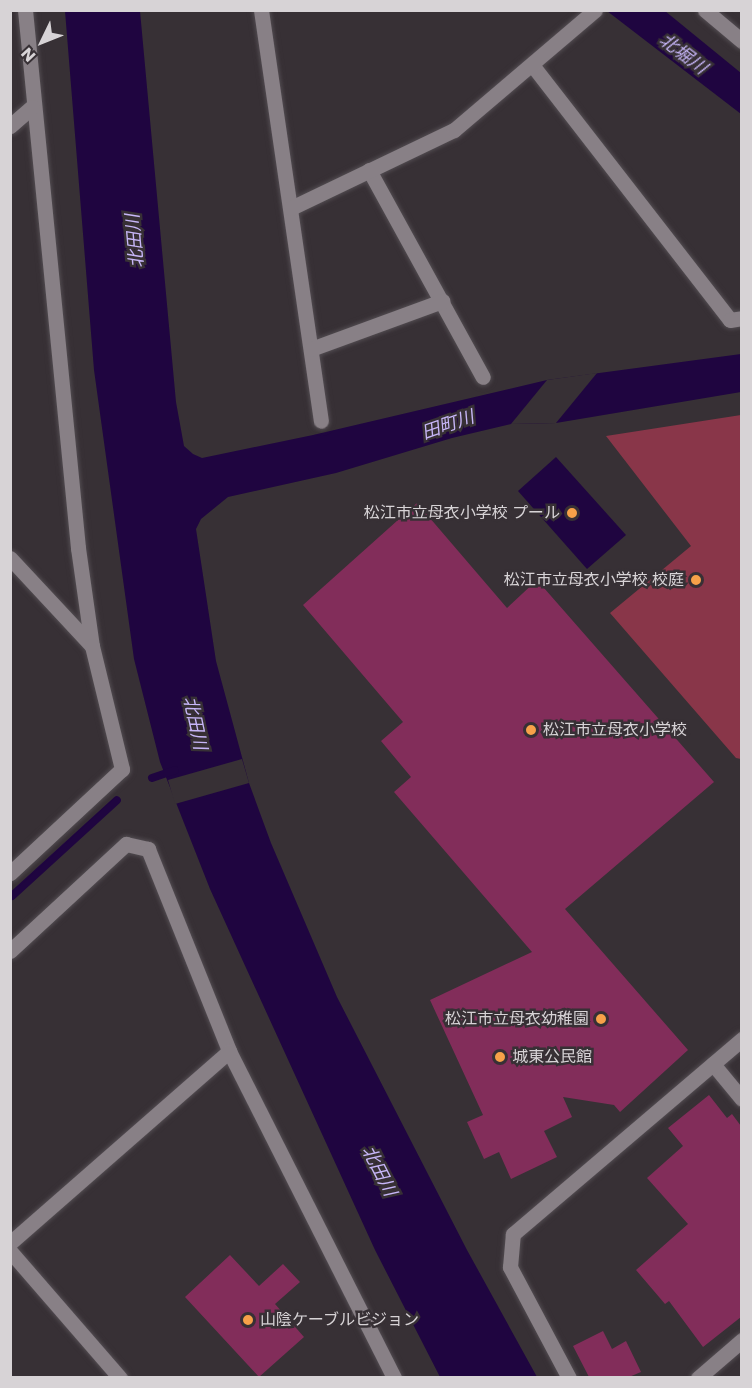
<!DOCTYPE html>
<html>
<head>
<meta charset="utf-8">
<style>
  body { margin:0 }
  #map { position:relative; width:752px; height:1388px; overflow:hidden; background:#373035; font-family:Poppins,"Noto Sans JP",sans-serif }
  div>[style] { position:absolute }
  .green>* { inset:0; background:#893649 }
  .water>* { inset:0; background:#1f0540 }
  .pier>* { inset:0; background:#373035 }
  .stream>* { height:8px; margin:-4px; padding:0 4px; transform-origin:4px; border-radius:4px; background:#1f0540 }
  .building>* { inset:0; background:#822d5a }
  .roads { filter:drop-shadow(0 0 2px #524c51) drop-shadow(0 0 2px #524c51) }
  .minor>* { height:15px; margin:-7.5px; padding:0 7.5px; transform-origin:7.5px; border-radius:7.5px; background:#888086 }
  .tertiary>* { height:15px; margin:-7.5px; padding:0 7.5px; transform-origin:7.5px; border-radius:7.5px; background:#888086 }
  .dots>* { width:16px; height:16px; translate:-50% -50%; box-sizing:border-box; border:3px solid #373035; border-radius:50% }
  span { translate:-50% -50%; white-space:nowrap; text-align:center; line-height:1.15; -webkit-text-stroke:5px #373035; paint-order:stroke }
  .poi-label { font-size:16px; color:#d7d3d6 }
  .right { translate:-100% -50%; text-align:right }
  .left { translate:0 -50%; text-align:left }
  .water-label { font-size:18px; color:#c7b6f8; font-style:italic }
  .frame { position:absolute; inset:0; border:12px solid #d7d3d6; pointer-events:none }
  .north { position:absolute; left:12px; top:12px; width:60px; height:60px; -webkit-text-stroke:4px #373035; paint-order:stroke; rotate:227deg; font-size:16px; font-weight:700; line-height:24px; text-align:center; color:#d7d3d6 }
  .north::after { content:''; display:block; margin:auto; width:21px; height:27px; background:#d7d3d6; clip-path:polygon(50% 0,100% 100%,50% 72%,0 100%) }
</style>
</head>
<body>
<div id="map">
  <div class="green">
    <i style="clip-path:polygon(741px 415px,742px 415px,741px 759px,736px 758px,610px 613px,691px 546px,606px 436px)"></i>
  </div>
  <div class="water">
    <i style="clip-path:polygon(65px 11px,140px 11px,176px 402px,184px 446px,193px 454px,202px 458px,313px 435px,547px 380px,741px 354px,741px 392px,556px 423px,511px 424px,452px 438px,336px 473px,228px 497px,201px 519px,196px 529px,216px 661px,249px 783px,271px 843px,337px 997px,467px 1250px,537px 1377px,440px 1377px,375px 1250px,210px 889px,160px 762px,134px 659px,94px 370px)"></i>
    <i style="clip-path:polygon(607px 11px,665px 11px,741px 73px,741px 114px)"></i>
    <i style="clip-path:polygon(556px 457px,626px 535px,587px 569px,518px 491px)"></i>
  </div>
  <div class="pier">
    <i style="clip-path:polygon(597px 373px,556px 423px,511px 424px,547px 380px)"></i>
    <i style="clip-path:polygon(242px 759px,249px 783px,175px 804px,168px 780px)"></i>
  </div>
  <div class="stream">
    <i style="left:152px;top:778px;width:24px;rotate:-19deg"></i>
    <i style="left:12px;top:896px;width:142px;rotate:-42.4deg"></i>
  </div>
  <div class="building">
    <i style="clip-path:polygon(417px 503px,507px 608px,537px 580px,714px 782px,565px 909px,688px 1050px,620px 1112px,614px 1105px,563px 1097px,572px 1117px,544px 1131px,557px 1157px,511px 1179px,499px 1152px,484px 1159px,467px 1122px,483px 1115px,430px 1000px,532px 952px,394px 792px,411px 777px,381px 741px,403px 722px,303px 605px)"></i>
    <i style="clip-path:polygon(709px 1095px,727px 1118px,732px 1114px,741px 1126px,741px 1317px,703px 1347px,669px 1301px,665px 1304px,636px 1270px,688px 1224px,647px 1178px,683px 1146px,668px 1128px)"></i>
    <i style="clip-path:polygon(230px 1255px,259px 1286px,283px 1264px,300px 1282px,275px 1304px,304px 1337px,259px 1377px,185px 1297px)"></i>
    <i style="clip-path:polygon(603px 1331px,612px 1349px,626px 1341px,641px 1372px,629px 1377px,589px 1377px,573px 1346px)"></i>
  </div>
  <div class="roads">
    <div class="minor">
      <i style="left:25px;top:10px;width:541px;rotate:84.37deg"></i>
      <i style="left:78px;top:548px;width:99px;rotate:81.9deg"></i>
      <i style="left:261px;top:10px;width:415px;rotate:81.7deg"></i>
      <i style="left:533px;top:66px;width:321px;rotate:52.2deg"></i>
      <i style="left:730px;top:320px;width:12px;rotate:-9deg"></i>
      <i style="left:10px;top:126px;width:29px;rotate:-41deg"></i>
      <i style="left:369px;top:170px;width:236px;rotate:61.2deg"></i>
      <i style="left:291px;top:208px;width:181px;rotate:-25.6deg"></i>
      <i style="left:454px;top:130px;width:185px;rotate:-40.4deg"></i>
      <i style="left:311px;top:349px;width:140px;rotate:-20.1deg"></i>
      <i style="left:10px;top:558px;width:120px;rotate:47deg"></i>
      <i style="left:92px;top:646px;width:127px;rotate:76.3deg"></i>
      <i style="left:122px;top:769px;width:153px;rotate:137.1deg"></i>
      <i style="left:10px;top:951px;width:158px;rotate:-42.7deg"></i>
      <i style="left:126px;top:844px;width:23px;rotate:13deg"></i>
      <i style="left:148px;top:849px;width:218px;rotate:68.1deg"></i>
      <i style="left:229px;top:1051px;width:366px;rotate:63.2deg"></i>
      <i style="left:713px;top:1064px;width:45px;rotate:50.4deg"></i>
      <i style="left:10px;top:1243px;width:291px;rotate:-41.2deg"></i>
      <i style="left:10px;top:1251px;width:168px;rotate:49.1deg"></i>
      <i style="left:569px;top:1378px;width:126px;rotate:-118deg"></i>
      <i style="left:510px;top:1267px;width:33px;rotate:-85deg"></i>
      <i style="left:513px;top:1234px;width:301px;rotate:-40.4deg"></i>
      <i style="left:698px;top:1378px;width:58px;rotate:-40.8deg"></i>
    </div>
    <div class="tertiary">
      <i style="left:705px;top:10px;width:48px;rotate:40deg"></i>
    </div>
  </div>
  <div class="dots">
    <i style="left:572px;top:513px;background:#f7a149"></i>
    <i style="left:696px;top:580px;background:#f7a149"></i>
    <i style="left:531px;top:730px;background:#f7a149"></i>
    <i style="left:601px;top:1019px;background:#f7a149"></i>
    <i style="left:500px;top:1057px;background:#f7a149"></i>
    <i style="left:248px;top:1320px;background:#f7a149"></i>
  </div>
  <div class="poi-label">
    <span class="right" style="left:560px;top:513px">松江市立母衣小学校 プール</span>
    <span class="right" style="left:684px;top:580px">松江市立母衣小学校 校庭</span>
    <span class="left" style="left:543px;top:730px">松江市立母衣小学校</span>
    <span class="right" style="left:589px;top:1019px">松江市立母衣幼稚園</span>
    <span class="left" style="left:512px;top:1057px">城東公民館</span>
    <span class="left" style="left:260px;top:1320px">山陰ケーブルビジョン</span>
  </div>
  <div class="water-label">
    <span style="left:683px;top:54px;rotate:37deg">北堀川</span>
    <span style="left:135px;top:241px;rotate:-95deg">北田川</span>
    <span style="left:448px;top:425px;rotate:-19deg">田町川</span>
    <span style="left:195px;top:723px;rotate:78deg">北田川</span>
    <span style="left:379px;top:1171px;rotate:63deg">北田川</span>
  </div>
  <div class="frame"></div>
  <div class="north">N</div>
</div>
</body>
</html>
